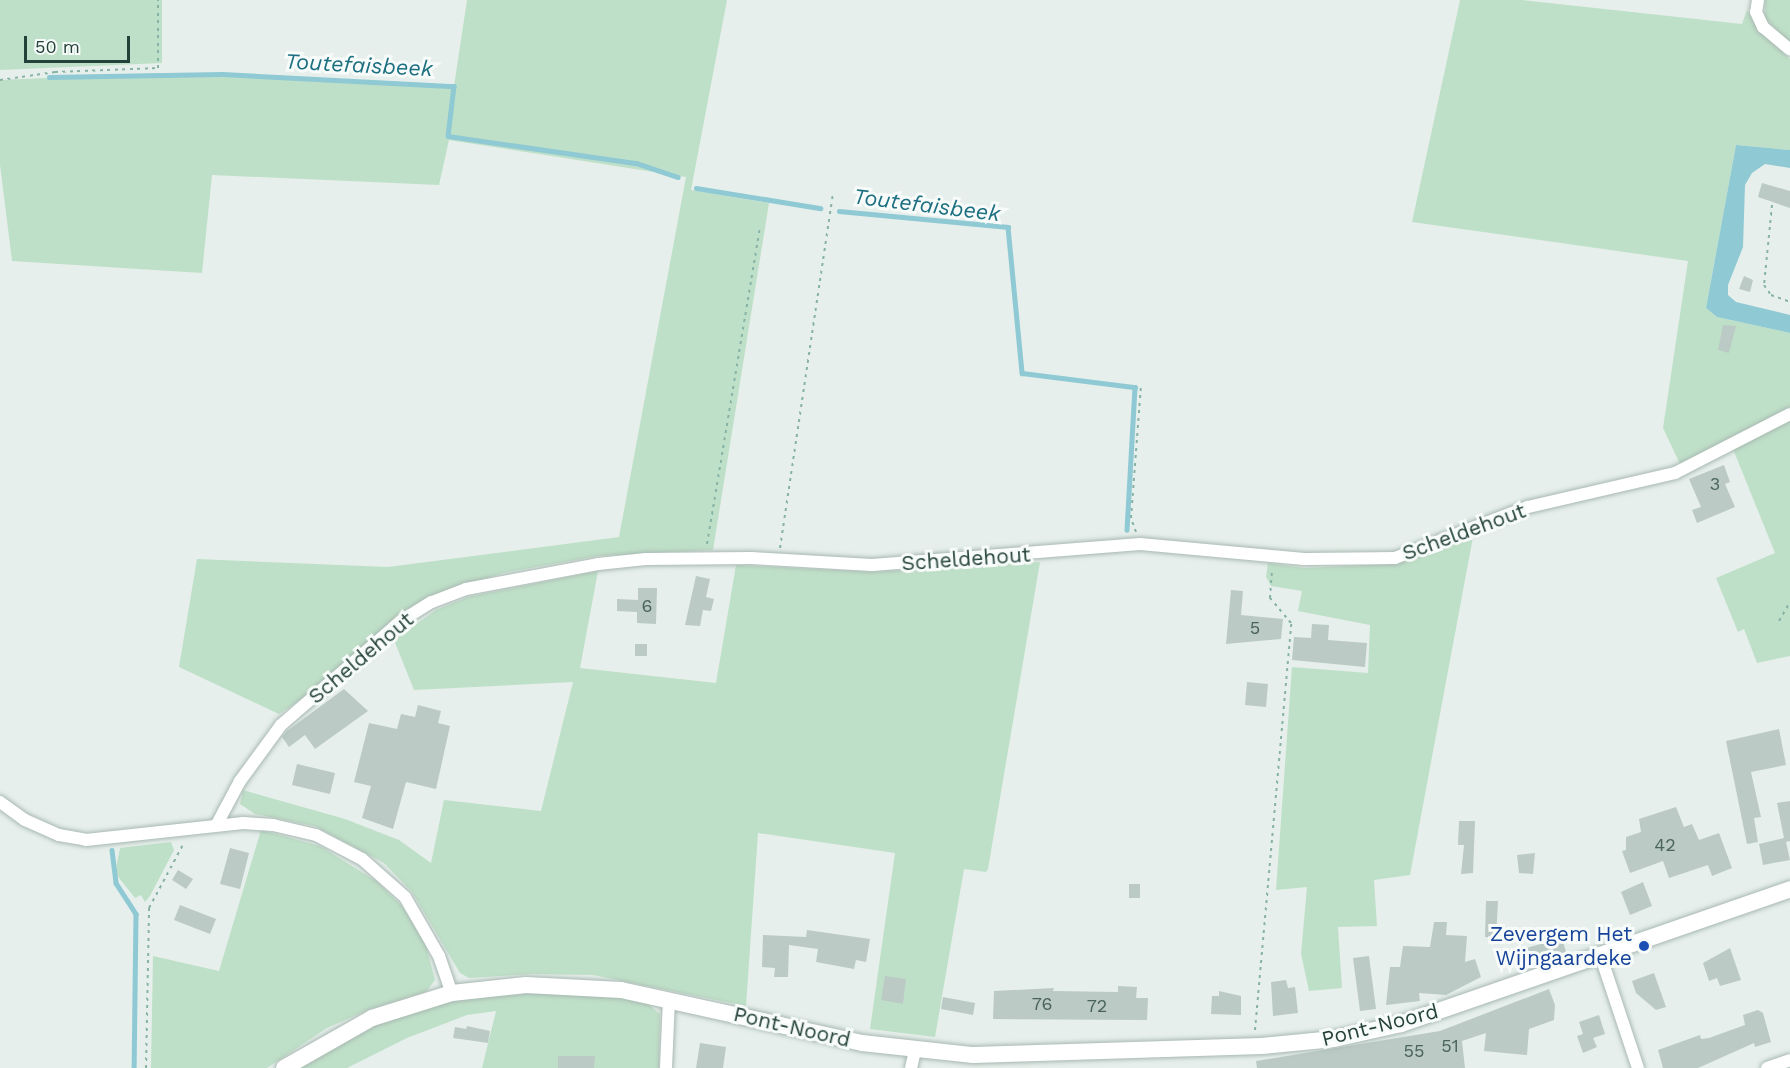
<!DOCTYPE html>
<html>
<head>
<meta charset="utf-8">
<style>
  body { margin:0 }
  #map { position:relative; width:1790px; height:1068px; overflow:hidden; background:#e6efeb; font-family:"Work Sans",sans-serif }
  div>[style] { position:absolute }
  .green>* { inset:0; background:#bfe0c8 }
  .water>* { inset:0; background:#8ec9d4 }
  .stream>* { height:4.5px; margin:-2.25px; padding:0 2.25px; transform-origin:2.25px; border-radius:2.25px; background:#8ec9d4 }
  .building>* { inset:0; background:#bbcac4 }
  .path>* { height:2px; margin-top:-1px; transform-origin:0; background:repeating-linear-gradient(90deg,#86b3a5 0 3px,transparent 0 7.5px) }
  .roads { filter:drop-shadow(0 0 2px #a8b8b2) drop-shadow(0 0 2px #a8b8b2) }
  .street>* { height:12px; margin:-6px; padding:0 6px; transform-origin:6px; border-radius:6px; background:#fff }
  .secondary>* { height:16px; margin:-8px; padding:0 8px; transform-origin:8px; border-radius:8px; background:#fff }
  .dots>* { width:16px; height:16px; translate:-50% -50%; box-sizing:border-box; border:3px solid #f7fbf9; border-radius:50% }
  span { translate:-50% -50%; white-space:nowrap; text-align:center; line-height:1.15; -webkit-text-stroke:6px #f7fbf9; paint-order:stroke }
  .number-label { font-size:18px; color:#4a645c }
  .number-label span { -webkit-text-stroke-width:0 }
  .street-label { font-size:21px; color:#24423a }
  .transit-label { font-size:21px; color:#164399 }
  .right { translate:-100% -50%; text-align:right }
  .water-label { font-size:22px; color:#1c6f80; font-style:italic }
  .scale { position:absolute; left:24px; top:36px; width:106px; height:27px; box-sizing:border-box; border:3px solid #24423a; border-top:0; padding-left:8px; font-size:18px; line-height:21px; white-space:nowrap; color:#24423a; -webkit-text-stroke:4px #f7fbf9; paint-order:stroke }
</style>
</head>
<body>
<div id="map">
  <div class="green">
    <i style="clip-path:polygon(0 0,162px 0,162px 63px,0 70px)"></i>
    <i style="clip-path:polygon(467px 0,727px 0,691px 190px,769px 203px,713px 550px,598px 556px,503px 573px,427px 597px,396px 616px,322px 685px,279px 714px,179px 667px,197px 559px,388px 567px,619px 537px,686px 177px,449px 140px,439px 185px,212px 175px,202px 273px,12px 261px,0 165px,0 80px,162px 73px,454px 86px)"></i>
    <i style="clip-path:polygon(1460px 0,1522px 0,1742px 24px,1747px 10px,1759px 30px,1790px 59px,1790px 150px,1736px 145px,1706px 308px,1717px 317px,1790px 333px,1790px 409px,1680px 464px,1663px 428px,1688px 261px,1412px 222px)"></i>
    <i style="clip-path:polygon(1765px 0,1790px 0,1790px 42px,1765px 19px)"></i>
    <i style="clip-path:polygon(1790px 420px,1790px 656px,1757px 663px,1744px 629px,1738px 632px,1716px 578px,1775px 553px,1733px 449px)"></i>
    <i style="clip-path:polygon(1473px 537px,1410px 875px,1374px 880px,1377px 926px,1338px 927px,1342px 988px,1309px 991px,1301px 954px,1307px 887px,1276px 890px,1292px 667px,1368px 673px,1370px 625px,1298px 611px,1302px 591px,1271px 586px,1266px 577px,1268px 563px,1304px 568px,1393px 564px)"></i>
    <i style="clip-path:polygon(1040px 562px,988px 869px,986px 872px,964px 869px,935px 1037px,870px 1029px,895px 853px,758px 833px,746px 1006px,593px 975px,532px 974px,469px 978px,460px 973px,412px 892px,384px 863px,315px 826px,255px 814px,240px 804px,243px 790px,345px 819px,399px 840px,431px 863px,444px 800px,541px 811px,573px 682px,414px 690px,394px 640px,436px 610px,468px 597px,598px 571px,580px 668px,716px 683px,736px 565px,872px 572px)"></i>
    <i style="clip-path:polygon(261px 830px,320px 846px,376px 881px,401px 905px,425px 942px,435px 980px,426px 992px,370px 1009px,327px 1028px,267px 1068px,151px 1068px,153px 956px,219px 971px)"></i>
    <i style="clip-path:polygon(171px 842px,174px 850px,150px 896px,145px 902px,141px 895px,135px 898px,115px 873px,120px 848px)"></i>
    <i style="clip-path:polygon(550px 992px,619px 997px,647px 1003px,660px 1014px,659px 1068px,482px 1068px,496px 1011px,467px 1015px,407px 1038px,347px 1068px,299px 1068px,354px 1033px,403px 1013px,454px 1000px)"></i>
  </div>
  <div class="water">
    <i style="clip-path:polygon(1736px 145px,1790px 150px,1790px 168px,1765px 164px,1752px 173px,1745px 185px,1743px 247px,1728px 285px,1728px 295px,1736px 302px,1790px 315px,1790px 333px,1717px 317px,1706px 308px)"></i>
  </div>
  <div class="stream">
    <i style="left:49px;top:77px;width:173px;rotate:-1deg"></i>
    <i style="left:222px;top:74px;width:232px;rotate:3deg"></i>
    <i style="left:454px;top:86px;width:50px;rotate:96.8deg"></i>
    <i style="left:448px;top:136px;width:190px;rotate:8.2deg"></i>
    <i style="left:636px;top:163px;width:44px;rotate:18.4deg"></i>
    <i style="left:696px;top:188px;width:126px;rotate:9.2deg"></i>
    <i style="left:839px;top:211px;width:170px;rotate:5.4deg"></i>
    <i style="left:1008px;top:227px;width:147px;rotate:84.5deg"></i>
    <i style="left:1022px;top:373px;width:114px;rotate:7.1deg"></i>
    <i style="left:1135px;top:387px;width:143px;rotate:93.2deg"></i>
    <i style="left:112px;top:850px;width:33px;rotate:83deg"></i>
    <i style="left:116px;top:883px;width:37px;rotate:57deg"></i>
    <i style="left:136px;top:914px;width:154px;rotate:90.7deg"></i>
  </div>
  <div class="building">
    <i style="clip-path:polygon(1762px 183px,1790px 191px,1790px 208px,1758px 197px)"></i>
    <i style="clip-path:polygon(1744px 276px,1753px 280px,1750px 292px,1739px 289px)"></i>
    <i style="clip-path:polygon(1723px 325px,1736px 326px,1729px 353px,1718px 350px)"></i>
    <i style="clip-path:polygon(1724px 465px,1730px 482px,1725px 484px,1735px 507px,1697px 523px,1692px 510px,1701px 507px,1689px 479px)"></i>
    <i style="clip-path:polygon(696px 576px,710px 579px,706px 597px,714px 599px,711px 611px,703px 610px,700px 626px,685px 625px)"></i>
    <i style="clip-path:polygon(638px 588px,657px 588px,656px 624px,637px 623px,637px 612px,617px 611px,617px 599px,638px 600px)"></i>
    <i style="clip-path:polygon(1231px 590px,1243px 591px,1241px 615px,1283px 619px,1281px 639px,1226px 644px)"></i>
    <i style="clip-path:polygon(1312px 624px,1329px 625px,1328px 640px,1367px 643px,1365px 667px,1292px 660px,1294px 637px,1311px 638px)"></i>
    <i style="clip-path:polygon(635px 644px,647px 644px,647px 656px,635px 656px)"></i>
    <i style="clip-path:polygon(1247px 682px,1268px 684px,1266px 707px,1245px 705px)"></i>
    <i style="clip-path:polygon(344px 689px,368px 711px,315px 749px,305px 735px,289px 747px,282px 737px,287px 731px)"></i>
    <i style="clip-path:polygon(418px 705px,441px 711px,438px 723px,450px 726px,436px 789px,406px 782px,393px 829px,362px 818px,371px 786px,354px 782px,369px 723px,397px 729px,401px 714px,415px 717px)"></i>
    <i style="clip-path:polygon(1779px 729px,1786px 765px,1751px 772px,1761px 817px,1754px 818px,1758px 842px,1747px 844px,1726px 741px)"></i>
    <i style="clip-path:polygon(297px 764px,335px 773px,330px 794px,292px 785px)"></i>
    <i style="clip-path:polygon(1790px 801px,1790px 841px,1786px 842px,1790px 860px,1763px 865px,1759px 844px,1784px 838px,1777px 803px)"></i>
    <i style="clip-path:polygon(1676px 807px,1684px 827px,1692px 824px,1699px 840px,1719px 833px,1732px 868px,1712px 876px,1708px 865px,1669px 878px,1663px 861px,1630px 873px,1622px 851px,1626px 850px,1626px 837px,1641px 832px,1639px 819px)"></i>
    <i style="clip-path:polygon(1459px 821px,1475px 821px,1473px 873px,1461px 874px,1464px 845px,1458px 845px)"></i>
    <i style="clip-path:polygon(230px 848px,249px 853px,240px 889px,220px 884px)"></i>
    <i style="clip-path:polygon(1535px 853px,1533px 874px,1519px 873px,1517px 855px)"></i>
    <i style="clip-path:polygon(178px 870px,193px 879px,186px 889px,172px 880px)"></i>
    <i style="clip-path:polygon(1643px 882px,1652px 906px,1630px 915px,1621px 892px)"></i>
    <i style="clip-path:polygon(1129px 884px,1140px 884px,1140px 898px,1129px 898px)"></i>
    <i style="clip-path:polygon(1486px 901px,1498px 901px,1496px 938px,1485px 937px)"></i>
    <i style="clip-path:polygon(180px 905px,216px 919px,210px 934px,174px 920px)"></i>
    <i style="clip-path:polygon(1434px 922px,1447px 922px,1446px 935px,1467px 936px,1465px 962px,1475px 959px,1481px 977px,1446px 995px,1419px 993px,1420px 1001px,1386px 1005px,1390px 967px,1400px 967px,1403px 946px,1430px 947px)"></i>
    <i style="clip-path:polygon(807px 930px,870px 939px,866px 962px,856px 960px,854px 969px,816px 962px,818px 949px,789px 945px,788px 977px,774px 977px,775px 968px,762px 967px,763px 935px,806px 937px)"></i>
    <i style="clip-path:polygon(1562px 938px,1566px 952px,1527px 962px,1528px 958px,1499px 956px)"></i>
    <i style="clip-path:polygon(1730px 948px,1741px 980px,1720px 986px,1717px 978px,1709px 981px,1703px 963px)"></i>
    <i style="clip-path:polygon(1369px 956px,1376px 1009px,1360px 1011px,1353px 958px)"></i>
    <i style="clip-path:polygon(1654px 973px,1666px 1007px,1656px 1010px,1636px 993px,1632px 981px)"></i>
    <i style="clip-path:polygon(885px 976px,906px 979px,903px 1004px,881px 1000px)"></i>
    <i style="clip-path:polygon(1286px 980px,1288px 988px,1295px 987px,1298px 1013px,1273px 1016px,1271px 982px)"></i>
    <i style="clip-path:polygon(1118px 986px,1137px 987px,1136px 998px,1148px 998px,1147px 1020px,993px 1019px,994px 991px,1054px 988px,1053px 991px,1118px 992px)"></i>
    <i style="clip-path:polygon(1549px 989px,1555px 1005px,1554px 1020px,1529px 1029px,1527px 1055px,1484px 1051px,1486px 1033px,1462px 1041px,1465px 1068px,1257px 1068px,1256px 1061px,1440px 1031px)"></i>
    <i style="clip-path:polygon(1219px 991px,1241px 996px,1241px 1015px,1211px 1014px,1212px 996px,1219px 996px)"></i>
    <i style="clip-path:polygon(943px 997px,975px 1003px,973px 1015px,941px 1009px)"></i>
    <i style="clip-path:polygon(1758px 1010px,1763px 1013px,1771px 1042px,1755px 1047px,1754px 1043px,1698px 1068px,1663px 1068px,1658px 1050px,1700px 1035px,1701px 1039px,1709px 1038px,1745px 1025px,1743px 1015px)"></i>
    <i style="clip-path:polygon(1599px 1015px,1605px 1034px,1593px 1038px,1597px 1047px,1583px 1053px,1577px 1036px,1583px 1034px,1579px 1022px)"></i>
    <i style="clip-path:polygon(467px 1026px,490px 1031px,488px 1043px,453px 1038px,455px 1027px,466px 1029px)"></i>
    <i style="clip-path:polygon(700px 1043px,726px 1047px,723px 1068px,696px 1068px)"></i>
    <i style="clip-path:polygon(558px 1056px,595px 1056px,594px 1068px,558px 1068px)"></i>
  </div>
  <div class="path">
    <i style="left:0;top:80px;width:56px;rotate:-8.3deg"></i>
    <i style="left:55px;top:72px;width:103px;rotate:-2.2deg"></i>
    <i style="left:158px;top:68px;width:68px;rotate:-90deg"></i>
    <i style="left:1772px;top:205px;width:80px;rotate:95.7deg"></i>
    <i style="left:1764px;top:285px;width:12px;rotate:55deg"></i>
    <i style="left:1771px;top:295px;width:20px;rotate:20deg"></i>
    <i style="left:1136px;top:532px;width:15px;rotate:-110deg"></i>
    <i style="left:1131px;top:518px;width:132px;rotate:-85.7deg"></i>
    <i style="left:707px;top:544px;width:321px;rotate:-80.5deg"></i>
    <i style="left:780px;top:548px;width:357px;rotate:-81.5deg"></i>
    <i style="left:1779px;top:621px;width:22px;rotate:-60deg"></i>
    <i style="left:1255px;top:1030px;width:409px;rotate:-84.9deg"></i>
    <i style="left:1291px;top:623px;width:33px;rotate:-130deg"></i>
    <i style="left:1270px;top:598px;width:30px;rotate:-86deg"></i>
    <i style="left:146px;top:1068px;width:160px;rotate:-88.9deg"></i>
    <i style="left:149px;top:908px;width:74px;rotate:-61.7deg"></i>
  </div>
  <div class="roads">
    <div class="street">
      <i style="left:1758px;top:0;width:12px;rotate:99deg"></i>
      <i style="left:1756px;top:12px;width:17px;rotate:65deg"></i>
      <i style="left:1763px;top:27px;width:35px;rotate:40deg"></i>
      <i style="left:0;top:802px;width:31px;rotate:36deg"></i>
      <i style="left:25px;top:820px;width:37px;rotate:24deg"></i>
      <i style="left:59px;top:835px;width:27px;rotate:10deg"></i>
      <i style="left:86px;top:840px;width:158px;rotate:-6.2deg"></i>
      <i style="left:243px;top:823px;width:30px;rotate:4deg"></i>
      <i style="left:273px;top:825px;width:44px;rotate:13.1deg"></i>
      <i style="left:316px;top:835px;width:52px;rotate:27.6deg"></i>
      <i style="left:362px;top:859px;width:57px;rotate:41.5deg"></i>
      <i style="left:405px;top:897px;width:68px;rotate:60deg"></i>
      <i style="left:439px;top:956px;width:39px;rotate:71deg"></i>
      <i style="left:217px;top:824px;width:49px;rotate:-61.9deg"></i>
      <i style="left:240px;top:781px;width:69px;rotate:-53.8deg"></i>
      <i style="left:281px;top:725px;width:159px;rotate:-40.9deg"></i>
      <i style="left:401px;top:621px;width:36px;rotate:-32deg"></i>
      <i style="left:432px;top:602px;width:36px;rotate:-21deg"></i>
      <i style="left:466px;top:589px;width:134px;rotate:-10.7deg"></i>
      <i style="left:598px;top:564px;width:48px;rotate:-5.9deg"></i>
      <i style="left:646px;top:559px;width:105px;rotate:-0.5deg"></i>
      <i style="left:751px;top:558px;width:121px;rotate:3.3deg"></i>
      <i style="left:872px;top:565px;width:269px;rotate:-4.5deg"></i>
      <i style="left:1140px;top:544px;width:165px;rotate:5.2deg"></i>
      <i style="left:1304px;top:559px;width:91px;rotate:-0.6deg"></i>
      <i style="left:1395px;top:558px;width:142px;rotate:-21deg"></i>
      <i style="left:1528px;top:507px;width:151px;rotate:-13deg"></i>
      <i style="left:1675px;top:473px;width:129px;rotate:-27.2deg"></i>
      <i style="left:1601px;top:957px;width:117px;rotate:71.6deg"></i>
      <i style="left:666px;top:1068px;width:68px;rotate:-87.5deg"></i>
      <i style="left:911px;top:1068px;width:17px;rotate:-77deg"></i>
      <i style="left:1767px;top:1068px;width:24px;rotate:-19deg"></i>
    </div>
    <div class="secondary">
      <i style="left:284px;top:1068px;width:101px;rotate:-29.6deg"></i>
      <i style="left:372px;top:1018px;width:84px;rotate:-17.4deg"></i>
      <i style="left:452px;top:993px;width:74px;rotate:-6.2deg"></i>
      <i style="left:526px;top:985px;width:95px;rotate:3deg"></i>
      <i style="left:621px;top:990px;width:247px;rotate:12.4deg"></i>
      <i style="left:862px;top:1043px;width:112px;rotate:6.2deg"></i>
      <i style="left:973px;top:1055px;width:289px;rotate:-1.8deg"></i>
      <i style="left:1262px;top:1046px;width:72px;rotate:-5.6deg"></i>
      <i style="left:1334px;top:1039px;width:69px;rotate:-12.6deg"></i>
      <i style="left:1401px;top:1024px;width:412px;rotate:-19.1deg"></i>
    </div>
  </div>
  <div class="dots">
    <i style="left:1644px;top:946px;background:#1a4fb4"></i>
  </div>
  <div class="number-label">
    <span style="left:1715px;top:484px">3</span>
    <span style="left:647px;top:606px">6</span>
    <span style="left:1255px;top:628px">5</span>
    <span style="left:1665px;top:845px">42</span>
    <span style="left:1042px;top:1004px">76</span>
    <span style="left:1097px;top:1006px">72</span>
    <span style="left:1450px;top:1046px">51</span>
    <span style="left:1414px;top:1051px">55</span>
  </div>
  <div class="street-label">
    <span style="left:1464px;top:532px;rotate:-20deg">Scheldehout</span>
    <span style="left:966px;top:559px;rotate:-4deg">Scheldehout</span>
    <span style="left:361px;top:658px;rotate:-40deg">Scheldehout</span>
    <span style="left:1380px;top:1025px;rotate:-14deg">Pont-Noord</span>
    <span style="left:792px;top:1027px;rotate:13deg">Pont-Noord</span>
  </div>
  <div class="transit-label">
    <span class="right" style="left:1632px;top:946px">Zevergem Het<br>Wijngaardeke</span>
  </div>
  <div class="water-label">
    <span style="left:359px;top:65px;rotate:3deg">Toutefaisbeek</span>
    <span style="left:927px;top:205px;rotate:7deg">Toutefaisbeek</span>
  </div>
  <div class="scale">50 m</div>
</div>
</body>
</html>
